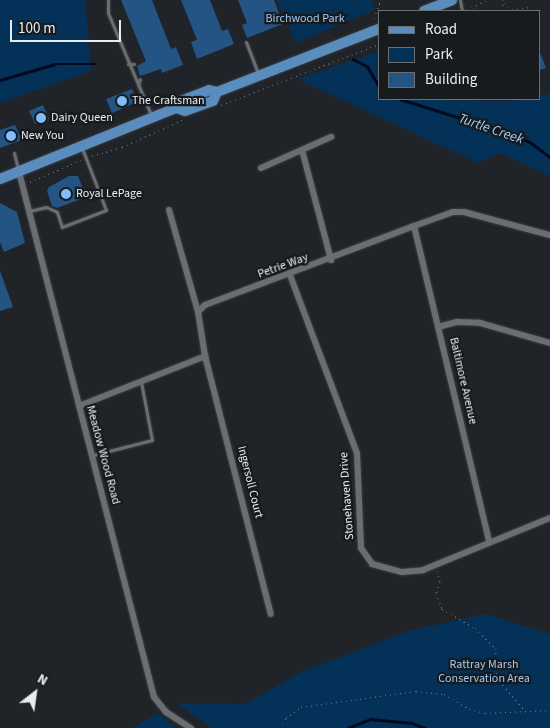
<!DOCTYPE html>
<html>
<head>
<meta charset="utf-8">
<style>
  body { margin:0 }
  #map { position:relative; width:550px; height:728px; overflow:hidden; background:#202428; font-family:"Source Sans 3",sans-serif }
  div>[style] { position:absolute }
  .green>* { inset:0; background:#043158 }
  .stream>* { height:2.5px; margin:-1.25px; padding:0 1.25px; transform-origin:1.25px; border-radius:1.25px; background:#000b22 }
  .building>* { inset:0; background:#235483 }
  .path>* { height:1px; margin-top:-0.5px; transform-origin:0; background:repeating-linear-gradient(90deg,#787b7e 0 1px,transparent 0 5px) }
  .roads { filter:drop-shadow(0 0 1px #3b3e42) drop-shadow(0 0 1px #3b3e42) }
  .service>* { height:3px; margin:-1.5px; padding:0 1.5px; transform-origin:1.5px; border-radius:1.5px; background:#6a6e73 }
  .minor>* { height:6px; margin:-3px; padding:0 3px; transform-origin:3px; border-radius:3px; background:#6a6e73 }
  .primary>* { height:10px; margin:-5px; padding:0 5px; transform-origin:5px; border-radius:5px; background:#598dbe }
  .dots>* { width:14px; height:14px; translate:-50% -50%; box-sizing:border-box; border:2px solid #171b1e; border-radius:50% }
  span { translate:-50% -50%; white-space:nowrap; text-align:center; line-height:1.15; -webkit-text-stroke:4.5px #171b1e; paint-order:stroke }
  .park-label { font-size:12px; color:#9fc8f2 }
  .poi-label { font-size:12px; color:#eaedef }
  .left { translate:0 -50%; text-align:left }
  .street-label { font-size:12px; color:#eaedef }
  .water-label { font-size:14px; color:#a6d0fb; font-style:italic }
  .legend { position:absolute; left:378px; top:10px; width:162px; height:90px; box-sizing:border-box; background:#171b1e; border:1px solid #6b6f72; margin:0; padding:6px 9px; list-style:none; font-size:15px; color:#eaedef }
  .legend li { display:flex; align-items:center; gap:10px; height:25px }
  .legend b { width:25px; border:1px solid #6b6f72 }
  .north { position:absolute; left:10px; top:668px; width:50px; height:50px; -webkit-text-stroke:4px #171b1e; paint-order:stroke; rotate:30deg; font-size:14px; font-weight:700; line-height:20px; text-align:center; color:#eaedef }
  .north::after { content:''; display:block; margin:auto; width:18px; height:22px; background:#eaedef; clip-path:polygon(50% 0,100% 100%,50% 72%,0 100%) }
  .scale { position:absolute; left:10px; top:20px; width:111px; height:22px; box-sizing:border-box; border:2px solid #eaedef; border-top:0; padding-left:6px; font-size:15px; line-height:18px; white-space:nowrap; color:#eaedef; -webkit-text-stroke:4px #171b1e; paint-order:stroke }
</style>
</head>
<body>
<div id="map">
  <div class="green">
    <i style="clip-path:polygon(0 0,85px 0,91px 71px,0 103px)"></i>
    <i style="clip-path:polygon(277px 0,372px 0,374px 10px,296px 43px)"></i>
    <i style="clip-path:polygon(379px 51px,379px 99px,503px 101px,539px 99px,539px 96px,550px 94px,550px 176px,500px 153px,478px 163px,298px 79px)"></i>
    <i style="clip-path:polygon(486px 614px,550px 634px,550px 728px,212px 728px,176px 703px,245px 704px,303px 671px,412px 630px)"></i>
    <i style="clip-path:polygon(158px 713px,176px 728px,133px 728px)"></i>
  </div>
  <div class="stream">
    <i style="left:353px;top:59px;width:16px;rotate:27deg"></i>
    <i style="left:367px;top:66px;width:23px;rotate:59deg"></i>
    <i style="left:0;top:80px;width:57px;rotate:-16.2deg"></i>
    <i style="left:55px;top:64px;width:41px"></i>
    <i style="left:400px;top:99px;width:104px;rotate:17.4deg"></i>
    <i style="left:499px;top:130px;width:33px;rotate:21deg"></i>
    <i style="left:530px;top:142px;width:25px;rotate:37deg"></i>
    <i style="left:348px;top:728px;width:24px;rotate:-22deg"></i>
    <i style="left:370px;top:719px;width:42px;rotate:5.4deg"></i>
    <i style="left:412px;top:723px;width:14px;rotate:21deg"></i>
  </div>
  <div class="building">
    <i style="clip-path:polygon(121px 0,152px 0,171px 49px,176px 47px,183px 65px,162px 73px,161px 69px,140px 76px,137px 66px,146px 61px)"></i>
    <i style="clip-path:polygon(181px 0,210px 0,222px 31px,228px 29px,234px 44px,197px 59px,191px 42px,197px 40px)"></i>
    <i style="clip-path:polygon(238px 0,274px 0,283px 24px,247px 38px,242px 25px,247px 23px)"></i>
    <i style="clip-path:polygon(539px 50px,546px 68px,539px 70px)"></i>
    <i style="clip-path:polygon(132px 89px,137px 102px,112px 113px,106px 99px)"></i>
    <i style="clip-path:polygon(43px 105px,49px 119px,35px 124px,29px 111px)"></i>
    <i style="clip-path:polygon(15px 125px,22px 140px,0 148px,0 130px)"></i>
    <i style="clip-path:polygon(69px 176px,78px 176px,86px 197px,57px 208px,52px 206px,47px 191px,49px 187px)"></i>
    <i style="clip-path:polygon(0 203px,17px 212px,25px 243px,4px 252px,0 242px)"></i>
    <i style="clip-path:polygon(0 271px,13px 307px,0 311px)"></i>
  </div>
  <div class="path">
    <i style="left:505px;top:3px;width:9px;rotate:41deg"></i>
    <i style="left:467px;top:10px;width:22px;rotate:-27deg"></i>
    <i style="left:503px;top:10px;width:10px;rotate:-90deg"></i>
    <i style="left:502px;top:11px;width:27px;rotate:-8deg"></i>
    <i style="left:374px;top:18px;width:19px;rotate:-69deg"></i>
    <i style="left:221px;top:105px;width:169px;rotate:-21.1deg"></i>
    <i style="left:92px;top:156px;width:31px;rotate:-17deg"></i>
    <i style="left:122px;top:147px;width:66px;rotate:-24.2deg"></i>
    <i style="left:30px;top:182px;width:56px;rotate:-23.3deg"></i>
    <i style="left:437px;top:571px;width:11px;rotate:75deg"></i>
    <i style="left:440px;top:582px;width:12px;rotate:110deg"></i>
    <i style="left:436px;top:593px;width:17px;rotate:69deg"></i>
    <i style="left:442px;top:609px;width:38px;rotate:30deg"></i>
    <i style="left:475px;top:628px;width:28px;rotate:45deg"></i>
    <i style="left:495px;top:648px;width:15px;rotate:79deg"></i>
    <i style="left:498px;top:663px;width:14px;rotate:98deg"></i>
    <i style="left:496px;top:677px;width:45px;rotate:49.5deg"></i>
    <i style="left:280px;top:728px;width:12px;rotate:-59deg"></i>
    <i style="left:286px;top:718px;width:19px;rotate:-36deg"></i>
    <i style="left:301px;top:707px;width:116px;rotate:-7.9deg"></i>
    <i style="left:416px;top:691px;width:28px;rotate:6deg"></i>
    <i style="left:444px;top:694px;width:29px;rotate:31deg"></i>
    <i style="left:469px;top:709px;width:16px;rotate:14deg"></i>
    <i style="left:485px;top:713px;width:65px;rotate:-2.6deg"></i>
  </div>
  <div class="roads">
    <div class="service">
      <i style="left:108px;top:0;width:13px;rotate:90deg"></i>
      <i style="left:108px;top:13px;width:113px;rotate:67.1deg"></i>
      <i style="left:460px;top:0;width:11px;rotate:80deg"></i>
      <i style="left:246px;top:42px;width:33px;rotate:69deg"></i>
      <i style="left:128px;top:64px;width:6px"></i>
      <i style="left:138px;top:85px;width:6px;rotate:-72deg"></i>
      <i style="left:14px;top:153px;width:16px;rotate:76deg"></i>
      <i style="left:29px;top:211px;width:17px;rotate:-13deg"></i>
      <i style="left:46px;top:207px;width:12px;rotate:24deg"></i>
      <i style="left:57px;top:212px;width:16px;rotate:72deg"></i>
      <i style="left:62px;top:227px;width:47px;rotate:-21.1deg"></i>
      <i style="left:106px;top:210px;width:66px;rotate:-111.2deg"></i>
      <i style="left:93px;top:455px;width:61px;rotate:-14.3deg"></i>
      <i style="left:152px;top:440px;width:59px;rotate:-100.7deg"></i>
    </div>
    <div class="minor">
      <i style="left:302px;top:150px;width:114px;rotate:75.2deg"></i>
      <i style="left:261px;top:168px;width:77px;rotate:-23.9deg"></i>
      <i style="left:19px;top:172px;width:542px;rotate:75.58deg"></i>
      <i style="left:154px;top:697px;width:19px;rotate:51deg"></i>
      <i style="left:166px;top:712px;width:30px;rotate:33deg"></i>
      <i style="left:169px;top:210px;width:106px;rotate:74.1deg"></i>
      <i style="left:414px;top:226px;width:325px;rotate:76.6deg"></i>
      <i style="left:290px;top:275px;width:190px;rotate:69.4deg"></i>
      <i style="left:357px;top:453px;width:95px;rotate:87.6deg"></i>
      <i style="left:361px;top:548px;width:19px;rotate:55deg"></i>
      <i style="left:372px;top:564px;width:31px;rotate:15deg"></i>
      <i style="left:402px;top:572px;width:21px;rotate:-5deg"></i>
      <i style="left:423px;top:570px;width:137px;rotate:-22.3deg"></i>
      <i style="left:438px;top:327px;width:20px;rotate:-15deg"></i>
      <i style="left:457px;top:322px;width:23px;rotate:2deg"></i>
      <i style="left:480px;top:323px;width:73px;rotate:15.9deg"></i>
      <i style="left:205px;top:356px;width:266px;rotate:75.7deg"></i>
      <i style="left:79px;top:406px;width:136px;rotate:-21.6deg"></i>
      <i style="left:205px;top:356px;width:45px;rotate:-99deg"></i>
      <i style="left:198px;top:312px;width:10px;rotate:-45deg"></i>
      <i style="left:205px;top:305px;width:223px;rotate:-20.7deg"></i>
      <i style="left:414px;top:226px;width:41px;rotate:-19.7deg"></i>
      <i style="left:453px;top:212px;width:11px"></i>
      <i style="left:464px;top:212px;width:89px;rotate:15deg"></i>
    </div>
    <div class="primary">
      <i style="left:424px;top:11px;width:30px;rotate:-21deg"></i>
      <i style="left:176px;top:108px;width:9px;rotate:18deg"></i>
      <i style="left:185px;top:111px;width:30px;rotate:-20deg"></i>
      <i style="left:213px;top:101px;width:10px;rotate:-66deg"></i>
      <i style="left:0;top:179px;width:190px;rotate:-22deg"></i>
      <i style="left:176px;top:108px;width:9px;rotate:-54deg"></i>
      <i style="left:181px;top:101px;width:30px;rotate:-21deg"></i>
      <i style="left:209px;top:90px;width:8px;rotate:14deg"></i>
      <i style="left:217px;top:92px;width:174px;rotate:-21.3deg"></i>
    </div>
  </div>
  <div class="dots">
    <i style="left:122px;top:101px;background:#81bdfa"></i>
    <i style="left:41px;top:118px;background:#81bdfa"></i>
    <i style="left:11px;top:136px;background:#81bdfa"></i>
    <i style="left:66px;top:194px;background:#81bdfa"></i>
  </div>
  <div class="park-label">
    <span style="left:305px;top:19px">Birchwood Park</span>
    <span style="left:484px;top:672px">Rattray Marsh<br>Conservation Area</span>
  </div>
  <div class="poi-label">
    <span class="left" style="left:132px;top:101px">The Craftsman</span>
    <span class="left" style="left:51px;top:118px">Dairy Queen</span>
    <span class="left" style="left:21px;top:136px">New You</span>
    <span class="left" style="left:76px;top:194px">Royal LePage</span>
  </div>
  <div class="street-label">
    <span style="left:283px;top:266px;rotate:-20deg">Petrie Way</span>
    <span style="left:463px;top:381px;rotate:77deg">Baltimore Avenue</span>
    <span style="left:103px;top:455px;rotate:75deg">Meadow Wood Road</span>
    <span style="left:250px;top:482px;rotate:76deg">Ingersoll Court</span>
    <span style="left:347px;top:496px;rotate:-94deg">Stonehaven Drive</span>
  </div>
  <div class="water-label">
    <span style="left:491px;top:129px;rotate:19deg">Turtle Creek</span>
  </div>
  <ul class="legend">
  <li><b style="height:6px;background:#598dbe"></b>Road</li>
  <li><b style="height:14px;background:#043158"></b>Park</li>
  <li><b style="height:14px;background:#235483"></b>Building</li>
  </ul>
  <div class="north">N</div>
  <div class="scale">100 m</div>
</div>
</body>
</html>
